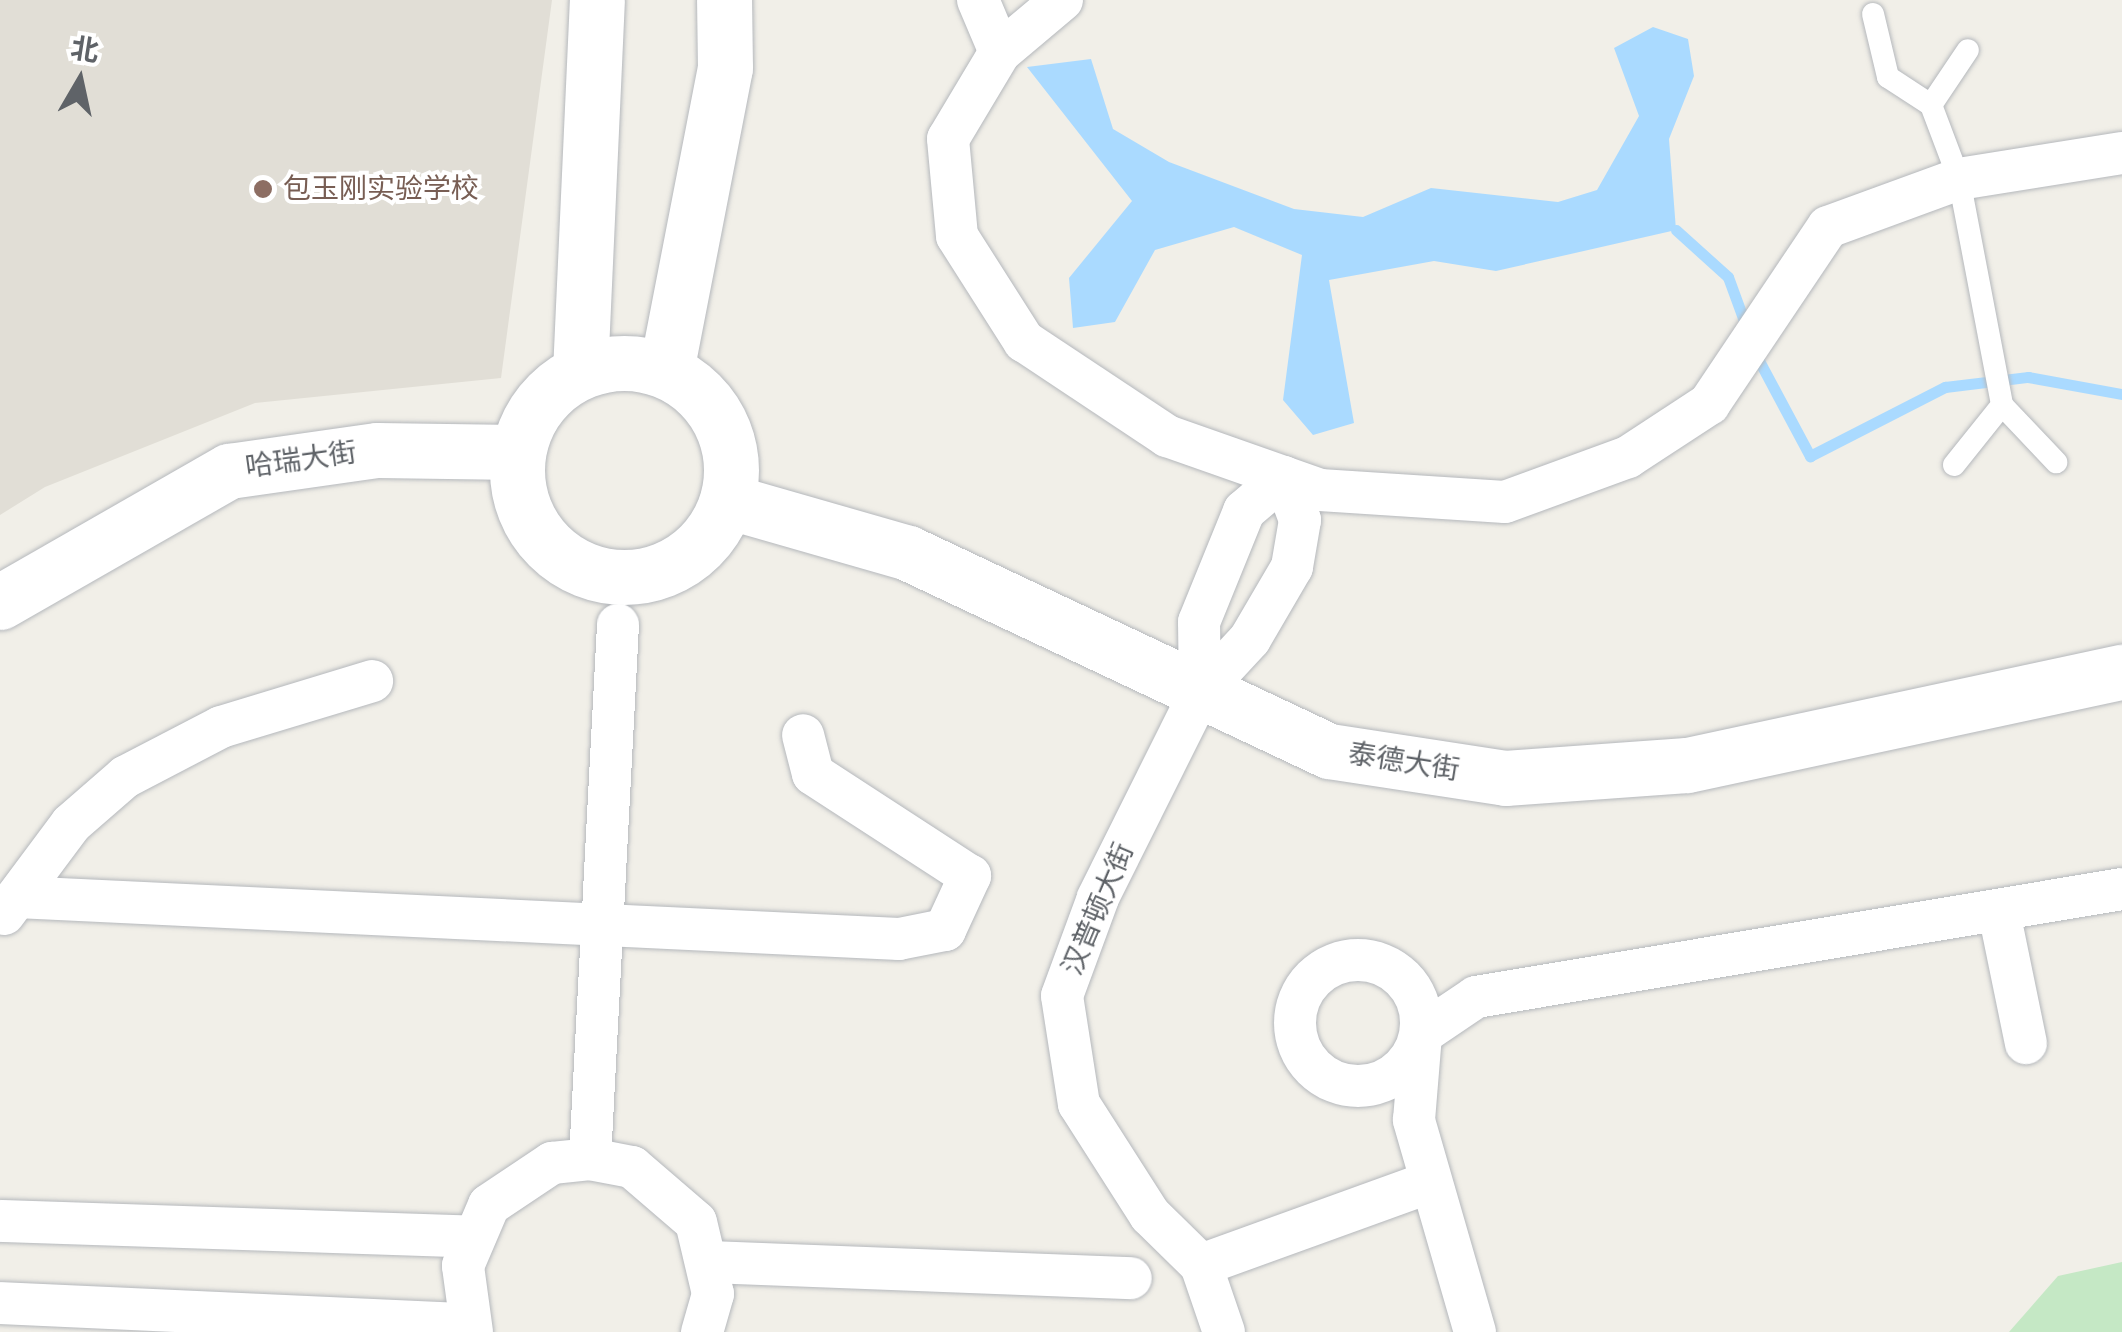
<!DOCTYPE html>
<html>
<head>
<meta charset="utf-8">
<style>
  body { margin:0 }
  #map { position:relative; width:2122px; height:1332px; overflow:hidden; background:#f1efe8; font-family:Roboto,"Noto Sans SC",sans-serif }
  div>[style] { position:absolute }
  .education>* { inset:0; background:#e1ded6 }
  .green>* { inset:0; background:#c5e8c5 }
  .water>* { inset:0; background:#aadaff }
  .stream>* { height:11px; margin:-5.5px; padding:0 5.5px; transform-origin:5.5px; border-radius:5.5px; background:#aadaff }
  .roads { filter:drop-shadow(0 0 2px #b5b8bc) drop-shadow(0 0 2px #b5b8bc) }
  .lane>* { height:22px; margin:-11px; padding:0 11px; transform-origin:11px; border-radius:11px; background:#fff }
  .street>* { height:42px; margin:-21px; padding:0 21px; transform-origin:21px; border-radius:21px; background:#fff }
  .street>.ring { margin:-21px; padding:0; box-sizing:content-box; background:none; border:42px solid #fff; border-radius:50% }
  .secondary>* { height:55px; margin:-27.5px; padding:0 27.5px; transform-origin:27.5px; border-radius:27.5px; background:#fff }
  .secondary>.ring { margin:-27.5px; padding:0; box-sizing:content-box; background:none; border:55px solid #fff; border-radius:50% }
  .dots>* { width:28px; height:28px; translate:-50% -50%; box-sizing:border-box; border:5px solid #fff; border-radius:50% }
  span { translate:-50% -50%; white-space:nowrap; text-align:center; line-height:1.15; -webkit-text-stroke:8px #fff; paint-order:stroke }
  .education-label { font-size:28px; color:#785e54 }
  .left { translate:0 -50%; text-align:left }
  .street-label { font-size:28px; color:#5f6368 }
  .north { position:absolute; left:30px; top:30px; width:100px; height:100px; -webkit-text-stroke:8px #fff; paint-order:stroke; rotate:9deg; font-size:28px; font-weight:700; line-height:40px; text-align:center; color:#5f6368 }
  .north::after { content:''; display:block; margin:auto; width:35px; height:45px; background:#5f6368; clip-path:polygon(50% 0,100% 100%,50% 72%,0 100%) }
</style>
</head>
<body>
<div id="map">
  <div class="education">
    <i style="clip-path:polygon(0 0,552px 0,501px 378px,255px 403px,45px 487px,0 515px)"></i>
  </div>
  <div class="green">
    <i style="clip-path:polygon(2122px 1262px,2122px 1332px,2009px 1332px,2058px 1276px)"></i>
  </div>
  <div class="water">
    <i style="clip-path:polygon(1653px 27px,1688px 39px,1694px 76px,1669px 139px,1676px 230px,1496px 271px,1434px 261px,1329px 280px,1354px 423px,1313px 435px,1283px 400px,1302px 255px,1234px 227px,1155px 250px,1115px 322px,1073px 328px,1069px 278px,1132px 201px,1027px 67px,1091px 59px,1113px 129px,1169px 162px,1294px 209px,1363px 217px,1431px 188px,1558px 202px,1597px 190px,1639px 116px,1614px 48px)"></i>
  </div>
  <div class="stream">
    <i style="left:1676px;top:230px;width:70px;rotate:42.1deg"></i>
    <i style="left:1728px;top:277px;width:55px;rotate:69.9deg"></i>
    <i style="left:1756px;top:355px;width:115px;rotate:61.9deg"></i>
    <i style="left:1810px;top:456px;width:152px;rotate:-27.1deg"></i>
    <i style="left:1945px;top:387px;width:84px;rotate:-6.9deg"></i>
    <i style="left:2028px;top:377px;width:96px;rotate:10.3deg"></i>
  </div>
  <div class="roads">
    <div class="lane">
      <i style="left:1873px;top:14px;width:65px;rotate:76.6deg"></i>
      <i style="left:1888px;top:77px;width:51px;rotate:33.1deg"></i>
      <i style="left:1931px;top:105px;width:66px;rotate:-56.1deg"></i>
      <i style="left:1931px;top:105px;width:79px;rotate:69.3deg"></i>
      <i style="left:1959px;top:179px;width:230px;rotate:79.2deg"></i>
      <i style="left:1954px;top:465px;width:77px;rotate:-51.3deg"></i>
      <i style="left:2002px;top:405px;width:79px;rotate:46.5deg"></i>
    </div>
    <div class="street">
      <i style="left:978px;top:0;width:56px;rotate:67.1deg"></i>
      <i style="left:1062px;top:0;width:81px;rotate:140deg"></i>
      <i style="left:1000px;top:52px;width:101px;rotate:120.9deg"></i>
      <i style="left:948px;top:139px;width:97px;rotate:84.7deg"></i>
      <i style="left:957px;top:236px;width:125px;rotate:57.5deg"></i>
      <i style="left:1024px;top:341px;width:172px;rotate:33.6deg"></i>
      <i style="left:1167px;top:436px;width:162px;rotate:19.4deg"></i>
      <i style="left:1320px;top:490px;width:185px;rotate:3.7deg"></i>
      <i style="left:1505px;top:502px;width:131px;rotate:-20.1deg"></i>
      <i style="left:1628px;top:457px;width:97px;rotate:-33.2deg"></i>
      <i style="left:1709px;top:404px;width:213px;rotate:-56.1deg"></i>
      <i style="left:1828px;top:227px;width:140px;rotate:-20.1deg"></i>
      <i style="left:1959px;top:179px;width:165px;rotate:-9.1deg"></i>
      <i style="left:1284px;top:477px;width:46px;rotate:69.6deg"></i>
      <i style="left:1300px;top:520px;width:48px;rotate:99.7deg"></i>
      <i style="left:1292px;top:567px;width:83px;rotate:120.3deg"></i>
      <i style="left:1250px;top:639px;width:74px;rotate:132.8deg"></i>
      <i style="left:1200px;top:693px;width:71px;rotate:-90.8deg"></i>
      <i style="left:1199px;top:622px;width:120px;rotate:-67.9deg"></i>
      <i style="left:1244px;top:511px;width:52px;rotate:-40.4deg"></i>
      <i style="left:1200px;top:693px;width:229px;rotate:116.5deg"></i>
      <i style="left:1098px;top:898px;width:104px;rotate:110.2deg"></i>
      <i style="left:1062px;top:996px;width:109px;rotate:81.1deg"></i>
      <i style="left:1079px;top:1104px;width:132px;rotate:57.4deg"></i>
      <i style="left:1150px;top:1215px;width:71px;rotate:44.4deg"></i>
      <i style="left:1201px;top:1265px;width:71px;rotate:71.1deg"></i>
      <i style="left:17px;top:897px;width:883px;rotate:2.73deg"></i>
      <i style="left:899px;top:939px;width:47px;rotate:-11.1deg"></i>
      <i style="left:945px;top:930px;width:60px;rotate:-65.2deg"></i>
      <i style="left:970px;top:876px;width:187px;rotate:-147deg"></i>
      <i style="left:813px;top:774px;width:40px;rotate:-104.4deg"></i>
      <i style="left:1999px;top:912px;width:134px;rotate:78.4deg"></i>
      <i style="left:4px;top:914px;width:112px;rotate:-53.3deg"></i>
      <i style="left:71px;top:824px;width:72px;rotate:-41deg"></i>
      <i style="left:125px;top:777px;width:108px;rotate:-27.5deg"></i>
      <i style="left:221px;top:727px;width:158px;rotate:-16.9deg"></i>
      <i class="ring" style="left:1295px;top:960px;width:84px;height:84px"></i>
      <i style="left:590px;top:1159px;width:535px;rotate:-87deg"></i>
      <i style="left:0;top:1221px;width:470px;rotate:1.9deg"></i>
      <i style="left:711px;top:1262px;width:420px;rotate:2.2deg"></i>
      <i style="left:1201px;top:1265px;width:244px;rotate:-19.9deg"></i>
      <i style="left:0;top:1303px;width:468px;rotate:2.6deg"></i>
      <i style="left:472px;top:1332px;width:67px;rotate:-97.8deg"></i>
      <i style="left:463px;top:1266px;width:66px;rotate:-66.9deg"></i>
      <i style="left:489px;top:1205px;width:76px;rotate:-33.7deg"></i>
      <i style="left:552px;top:1163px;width:38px;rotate:-6deg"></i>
      <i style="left:590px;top:1159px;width:43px;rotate:10.8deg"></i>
      <i style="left:632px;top:1167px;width:84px;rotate:40.7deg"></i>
      <i style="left:696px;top:1222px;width:74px;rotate:76.7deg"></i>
      <i style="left:713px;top:1294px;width:40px;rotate:106deg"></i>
      <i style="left:1475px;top:1332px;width:221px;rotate:-106.1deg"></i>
      <i style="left:1414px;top:1120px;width:86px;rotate:-85.3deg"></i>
      <i style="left:1421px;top:1034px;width:66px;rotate:-33.9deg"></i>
      <i style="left:1476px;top:997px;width:655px;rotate:-9.49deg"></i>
    </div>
    <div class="secondary">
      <i class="ring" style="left:517px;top:363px;width:159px;height:159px"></i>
      <i style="left:666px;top:371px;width:309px;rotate:-79deg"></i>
      <i style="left:725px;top:68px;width:68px;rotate:-90.8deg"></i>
      <i style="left:580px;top:372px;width:372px;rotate:-87.4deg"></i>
      <i style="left:727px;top:501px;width:188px;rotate:16deg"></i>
      <i style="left:908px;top:553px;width:465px;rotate:25.2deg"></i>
      <i style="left:1329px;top:751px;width:178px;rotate:8.7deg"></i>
      <i style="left:1505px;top:778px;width:182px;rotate:-4.1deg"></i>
      <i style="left:1687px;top:765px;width:445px;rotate:-12.1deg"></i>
      <i style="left:0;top:602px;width:264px;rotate:-29.8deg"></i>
      <i style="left:229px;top:471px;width:149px;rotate:-8.1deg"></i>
      <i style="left:377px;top:450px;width:140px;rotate:0.8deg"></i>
    </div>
  </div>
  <div class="dots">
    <i style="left:263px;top:189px;background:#8d6e63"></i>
  </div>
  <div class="education-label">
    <span class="left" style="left:283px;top:189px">包玉刚实验学校</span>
  </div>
  <div class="street-label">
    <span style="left:301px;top:460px;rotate:-8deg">哈瑞大街</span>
    <span style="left:1404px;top:762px;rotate:9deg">泰德大街</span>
    <span style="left:1098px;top:909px;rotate:-67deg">汉普顿大街</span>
  </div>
  <div class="north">北</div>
</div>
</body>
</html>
